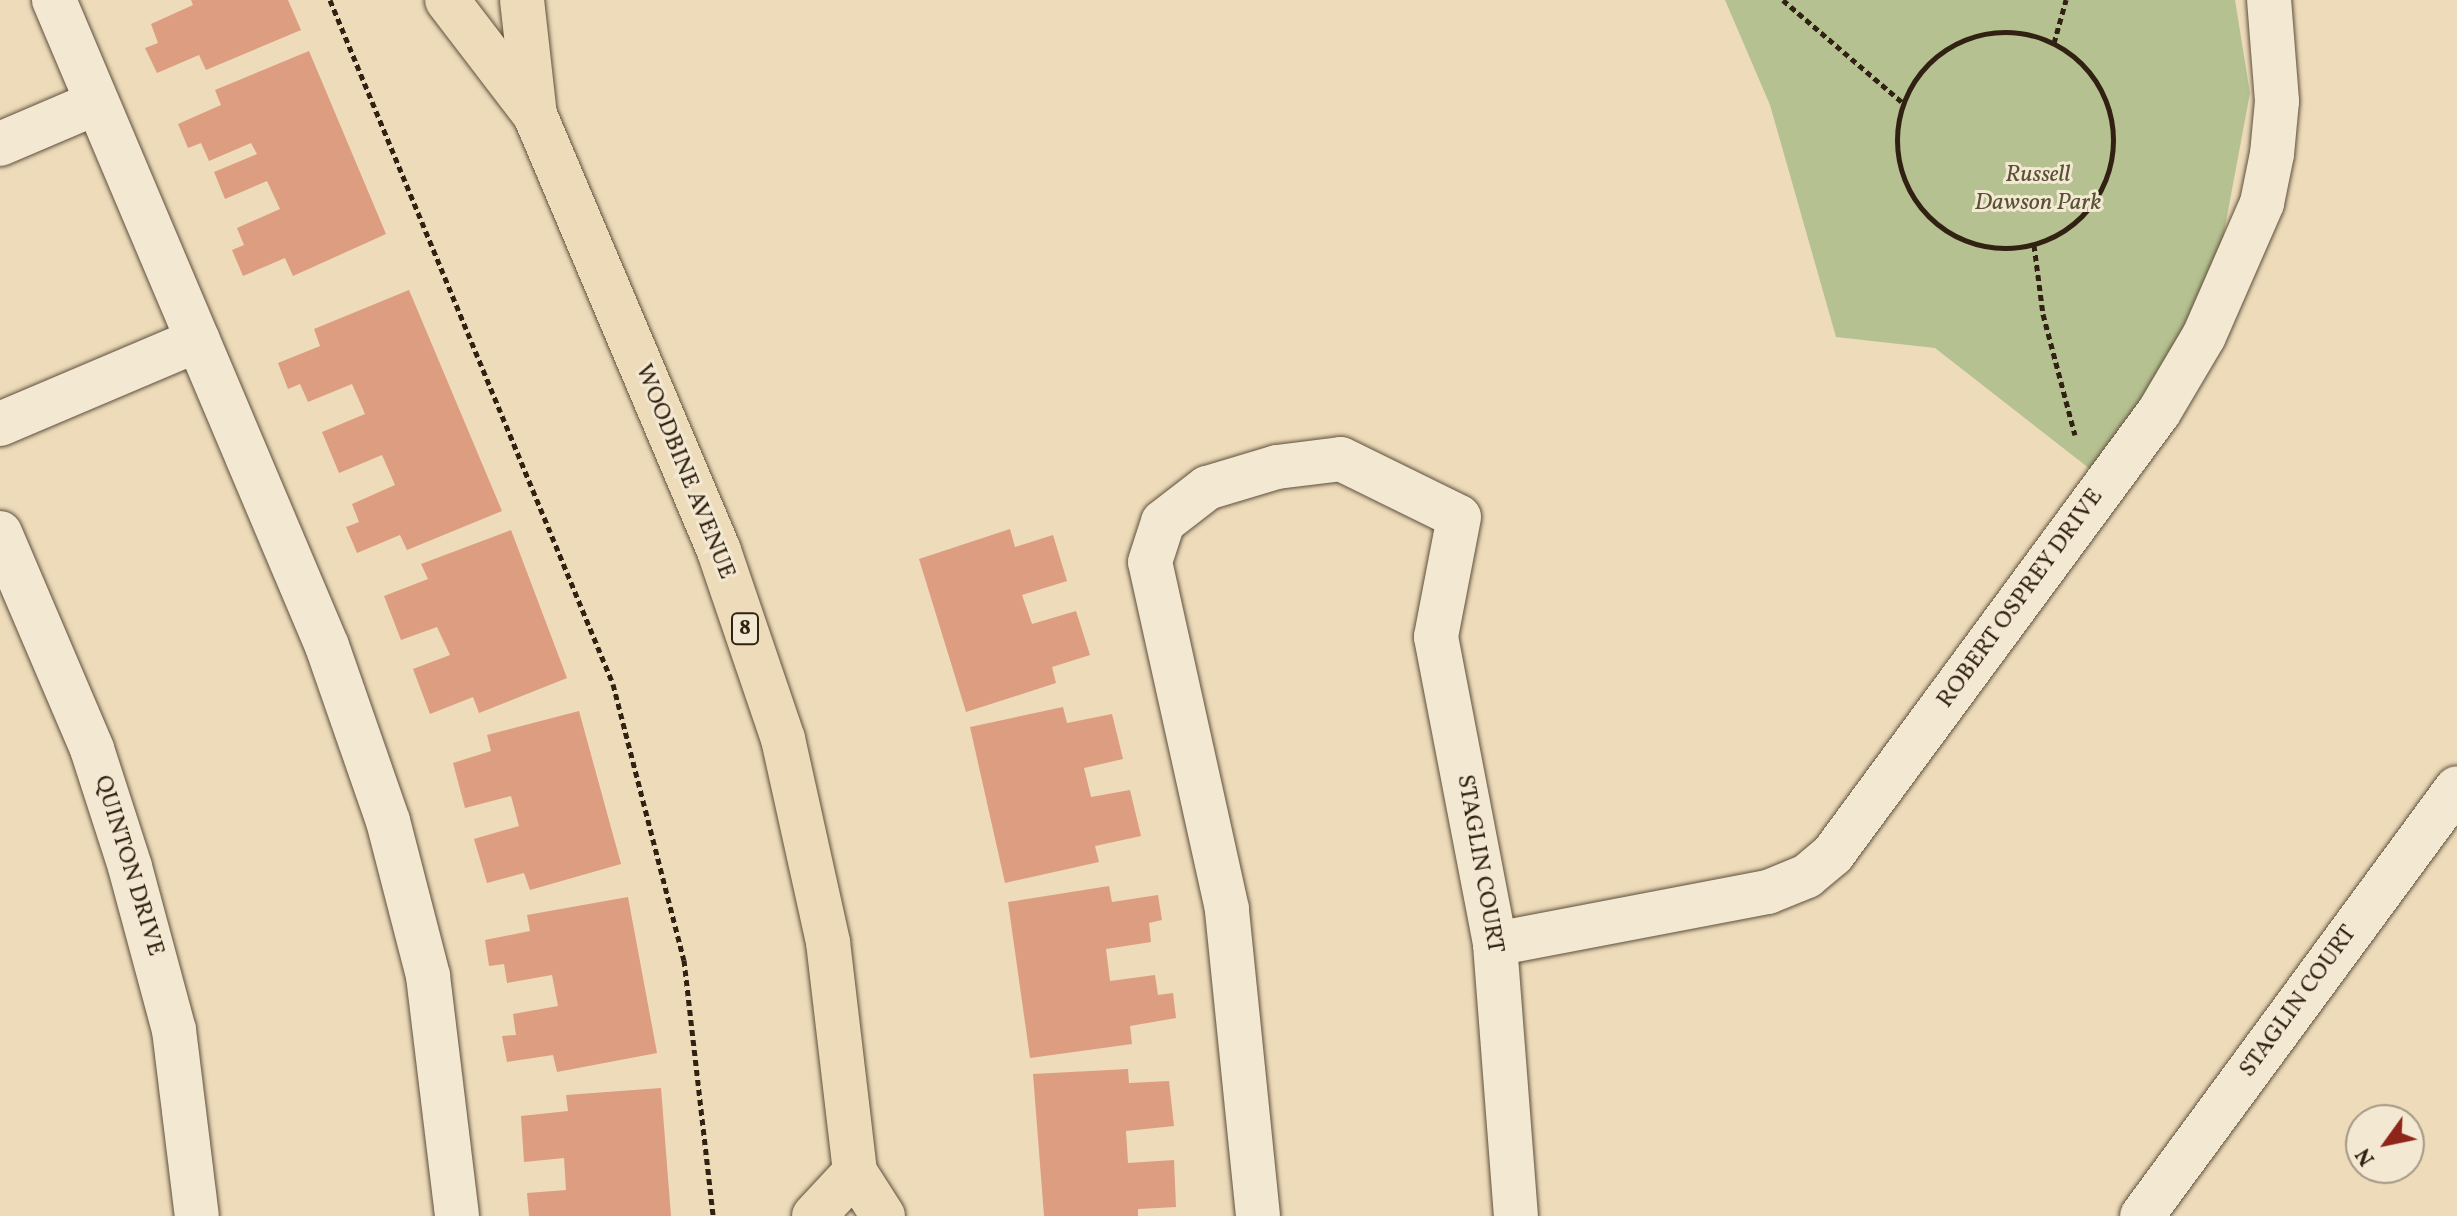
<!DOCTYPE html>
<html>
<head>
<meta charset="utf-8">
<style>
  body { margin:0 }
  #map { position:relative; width:2457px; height:1216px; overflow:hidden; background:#eddbba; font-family:Vollkorn,serif }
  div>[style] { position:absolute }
  .green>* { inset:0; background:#b6c191 }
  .building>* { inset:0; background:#dd9d81 }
  .path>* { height:5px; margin-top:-2.5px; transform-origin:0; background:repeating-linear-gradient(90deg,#302112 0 6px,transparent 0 10px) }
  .path>.ring { margin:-2.5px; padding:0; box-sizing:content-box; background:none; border:5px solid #302112; border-radius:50% }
  .roads { filter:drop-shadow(0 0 2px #5f503c) drop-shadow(0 0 2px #5f503c) }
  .minor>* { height:44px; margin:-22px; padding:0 22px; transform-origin:22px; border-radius:22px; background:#f3e8d2 }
  .major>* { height:44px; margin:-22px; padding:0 22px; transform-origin:22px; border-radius:22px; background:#eddbba }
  span { translate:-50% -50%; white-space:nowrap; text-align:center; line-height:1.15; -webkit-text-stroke:6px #f3e8d2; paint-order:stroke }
  .shield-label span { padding:2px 6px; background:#f3e8d2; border:2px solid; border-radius:6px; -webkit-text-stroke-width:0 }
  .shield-label { font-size:22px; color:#302112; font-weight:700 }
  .park-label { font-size:24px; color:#585138; font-style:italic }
  .street-label { font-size:24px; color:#302112 }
  .north { position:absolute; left:2345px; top:1104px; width:80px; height:80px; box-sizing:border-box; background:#f3e8d2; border:2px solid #a59885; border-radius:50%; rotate:237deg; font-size:22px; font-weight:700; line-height:32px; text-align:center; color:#302112 }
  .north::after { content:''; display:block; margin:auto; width:28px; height:36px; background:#8f2418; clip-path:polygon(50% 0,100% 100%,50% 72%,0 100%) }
</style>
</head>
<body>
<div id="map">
  <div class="green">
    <i style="clip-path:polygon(1725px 0,2235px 0,2250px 93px,2222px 243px,2155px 388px,2099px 476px,1935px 348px,1836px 337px,1770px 105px)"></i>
  </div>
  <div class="building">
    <i style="clip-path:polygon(191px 0,288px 0,301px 30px,206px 70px,199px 55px,157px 73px,145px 48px,158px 43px,151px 24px,193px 5px)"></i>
    <i style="clip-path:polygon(309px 51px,386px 234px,293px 276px,285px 258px,243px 276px,232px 250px,244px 245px,237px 228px,280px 209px,267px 181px,225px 199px,214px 172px,257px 154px,251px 143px,209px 161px,201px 143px,188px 148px,178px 124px,221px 105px,215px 90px)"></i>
    <i style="clip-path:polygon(409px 290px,502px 511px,407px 550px,400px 535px,357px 553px,346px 527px,359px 522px,352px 504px,395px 485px,382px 455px,339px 473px,322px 432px,365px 414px,352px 384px,308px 402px,300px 384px,288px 389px,278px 363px,320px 346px,314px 329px)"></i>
    <i style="clip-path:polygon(1010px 529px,1015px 547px,1053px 535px,1067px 581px,1022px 595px,1032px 624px,1076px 611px,1090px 655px,1052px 667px,1056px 683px,966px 712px,919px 559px)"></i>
    <i style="clip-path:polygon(511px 530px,567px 678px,479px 713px,473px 697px,430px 714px,413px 669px,450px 655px,437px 627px,401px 640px,384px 596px,428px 579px,421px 564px)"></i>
    <i style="clip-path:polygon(1063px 707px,1067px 723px,1112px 714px,1123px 759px,1084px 768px,1091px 797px,1130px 790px,1141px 836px,1095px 846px,1099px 862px,1005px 883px,970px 727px)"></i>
    <i style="clip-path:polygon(579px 711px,621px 864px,530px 890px,524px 873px,487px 883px,474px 839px,519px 826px,511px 796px,465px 808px,453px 763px,491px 751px,487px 735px)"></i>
    <i style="clip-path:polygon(1109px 886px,1112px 902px,1158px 895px,1162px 920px,1149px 923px,1151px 942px,1106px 949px,1110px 981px,1155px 975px,1158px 995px,1173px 993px,1176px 1018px,1130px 1026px,1132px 1044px,1030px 1058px,1008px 902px)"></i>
    <i style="clip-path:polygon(628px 897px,657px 1053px,557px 1072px,553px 1055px,507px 1062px,502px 1036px,516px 1035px,513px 1014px,558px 1006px,552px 975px,507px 983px,504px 964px,489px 966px,485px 940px,530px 931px,527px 915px)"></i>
    <i style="clip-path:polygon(1128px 1069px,1129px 1083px,1169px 1081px,1174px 1126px,1126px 1131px,1128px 1163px,1174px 1160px,1176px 1207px,1138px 1209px,1138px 1216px,1044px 1216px,1033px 1074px)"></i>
    <i style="clip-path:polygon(661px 1088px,671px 1216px,529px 1216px,527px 1193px,566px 1190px,564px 1158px,524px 1162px,521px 1116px,568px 1111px,566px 1095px)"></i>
  </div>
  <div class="path">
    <i style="left:330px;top:0;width:740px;rotate:67.52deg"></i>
    <i style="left:613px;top:684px;width:285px;rotate:75.6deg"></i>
    <i style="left:684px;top:960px;width:258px;rotate:83.5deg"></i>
    <i style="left:1783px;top:0;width:158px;rotate:40.6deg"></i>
    <i class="ring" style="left:1897px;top:32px;width:211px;height:211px"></i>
    <i style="left:2054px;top:43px;width:45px;rotate:-74.4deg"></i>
    <i style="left:2034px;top:245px;width:70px;rotate:82.6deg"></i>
    <i style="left:2043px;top:314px;width:125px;rotate:75.2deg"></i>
  </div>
  <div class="roads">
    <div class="minor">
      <i style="left:54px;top:0;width:701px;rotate:67.09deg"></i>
      <i style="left:327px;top:646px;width:185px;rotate:70.8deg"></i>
      <i style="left:388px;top:821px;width:160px;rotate:75.5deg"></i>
      <i style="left:428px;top:976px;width:242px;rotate:83.1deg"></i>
      <i style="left:0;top:144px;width:104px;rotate:-23.1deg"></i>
      <i style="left:0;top:424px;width:215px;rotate:-23deg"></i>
      <i style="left:0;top:533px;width:235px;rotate:66.9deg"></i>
      <i style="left:92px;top:749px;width:124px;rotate:72.1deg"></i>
      <i style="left:130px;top:867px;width:169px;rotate:74.9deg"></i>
      <i style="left:174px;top:1030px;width:187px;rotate:83deg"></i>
      <i style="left:1495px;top:944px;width:278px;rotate:-10.8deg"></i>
      <i style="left:1768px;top:892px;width:42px;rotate:-22.3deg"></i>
      <i style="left:1807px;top:876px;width:34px;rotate:-40deg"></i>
      <i style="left:1833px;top:854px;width:549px;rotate:-53.59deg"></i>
      <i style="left:2159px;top:412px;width:88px;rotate:-59.4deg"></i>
      <i style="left:2204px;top:336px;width:145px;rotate:-66.4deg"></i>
      <i style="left:2262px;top:203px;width:50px;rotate:-78.5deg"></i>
      <i style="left:2272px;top:154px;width:53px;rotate:-84.6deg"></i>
      <i style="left:2277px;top:101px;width:101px;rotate:-94.5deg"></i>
      <i style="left:1258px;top:1216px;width:309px;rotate:-95.8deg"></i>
      <i style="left:1227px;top:909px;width:355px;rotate:-102.5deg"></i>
      <i style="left:1150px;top:562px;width:42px;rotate:-72deg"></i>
      <i style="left:1163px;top:522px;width:56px;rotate:-37.7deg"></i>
      <i style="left:1207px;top:488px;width:73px;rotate:-16.7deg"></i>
      <i style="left:1277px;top:467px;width:64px;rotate:-7.1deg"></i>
      <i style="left:1341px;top:459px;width:131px;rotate:26.2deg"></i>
      <i style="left:1459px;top:517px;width:122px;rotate:100.9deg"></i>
      <i style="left:1436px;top:637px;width:313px;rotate:79.1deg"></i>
      <i style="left:1495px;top:944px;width:273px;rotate:85.6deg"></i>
      <i style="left:2142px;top:1216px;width:531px;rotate:-53.65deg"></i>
    </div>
    <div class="major">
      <i style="left:447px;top:0;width:145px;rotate:52.6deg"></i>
      <i style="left:535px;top:115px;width:473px;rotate:67.1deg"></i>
      <i style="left:719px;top:551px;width:199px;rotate:71.2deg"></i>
      <i style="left:783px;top:739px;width:208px;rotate:77.5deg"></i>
      <i style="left:828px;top:942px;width:232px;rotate:83.3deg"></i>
      <i style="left:855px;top:1172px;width:52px;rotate:57.5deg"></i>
      <i style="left:522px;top:0;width:116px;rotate:83.6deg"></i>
      <i style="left:814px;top:1216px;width:60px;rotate:-47deg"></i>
    </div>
  </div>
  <div class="shield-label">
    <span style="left:745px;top:629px">8</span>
  </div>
  <div class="park-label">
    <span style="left:2038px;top:190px">Russell<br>Dawson Park</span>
  </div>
  <div class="street-label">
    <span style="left:684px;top:472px;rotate:68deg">WOODBINE AVENUE</span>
    <span style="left:2021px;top:599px;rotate:-54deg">ROBERT OSPREY DRIVE</span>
    <span style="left:1479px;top:864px;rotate:80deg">STAGLIN COURT</span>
    <span style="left:128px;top:866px;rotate:73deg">QUINTON DRIVE</span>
    <span style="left:2299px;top:1002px;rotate:-54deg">STAGLIN COURT</span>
  </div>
  <div class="north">N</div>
</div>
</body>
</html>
